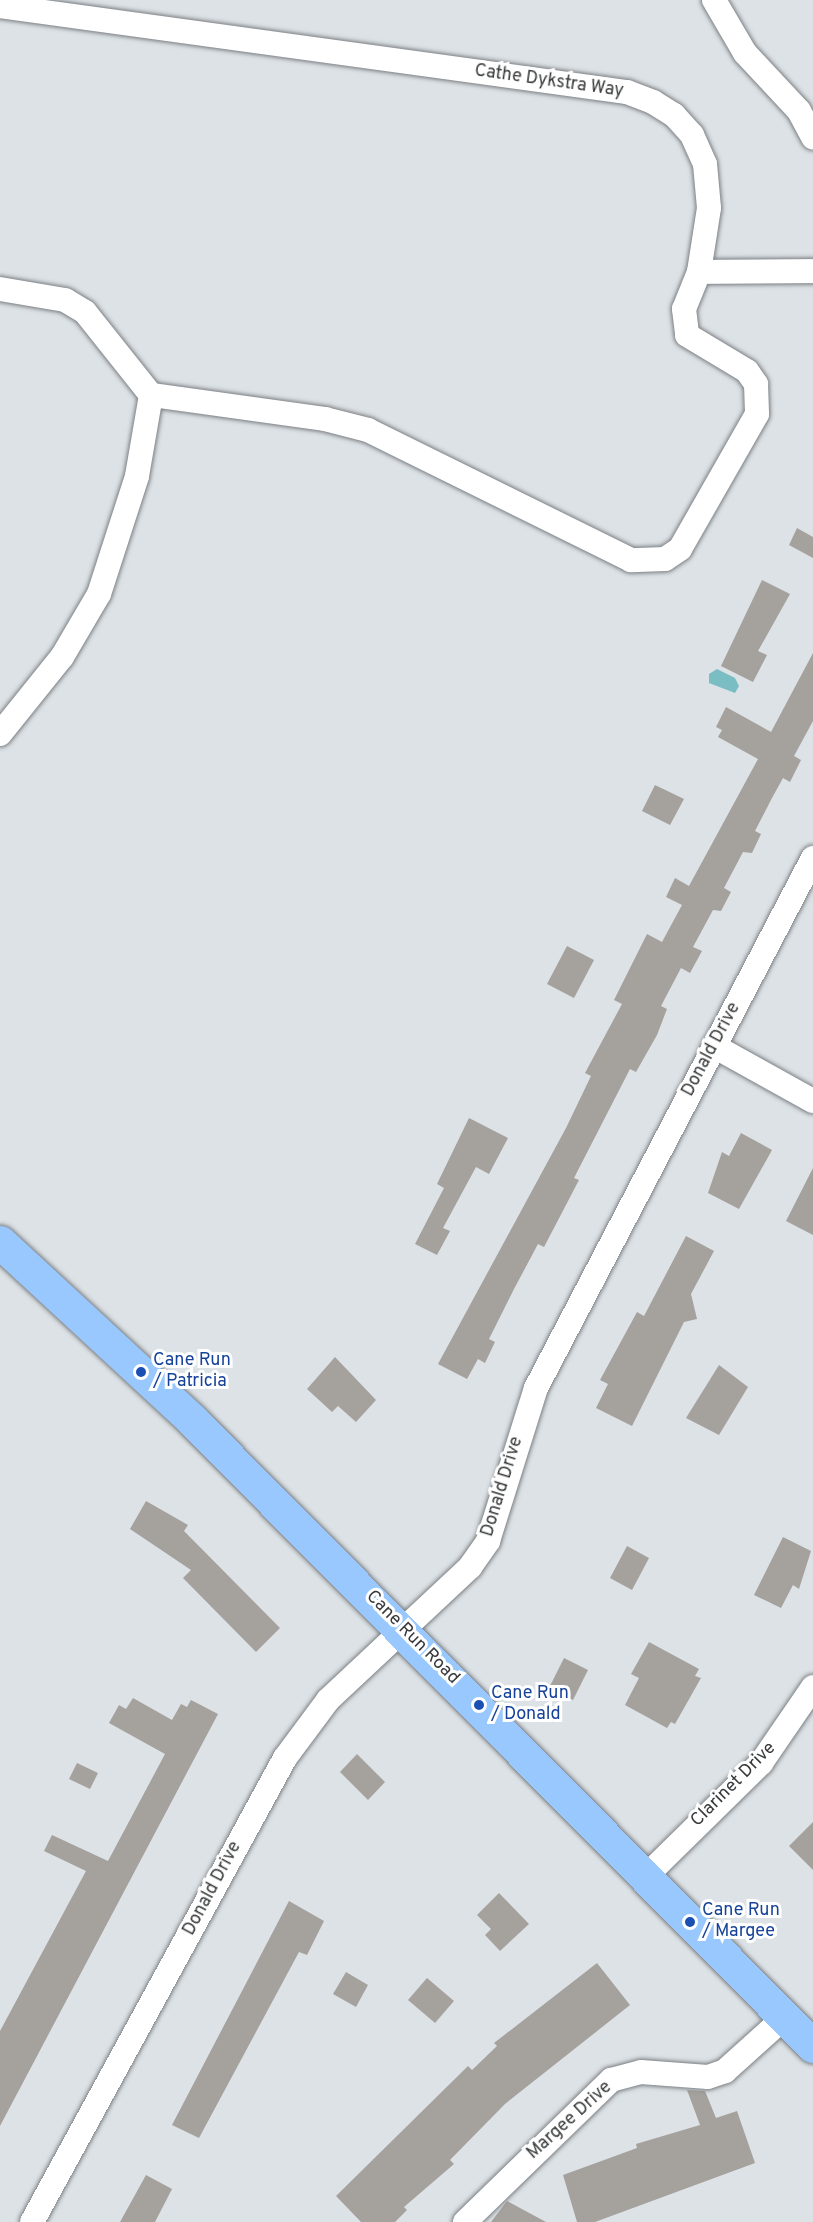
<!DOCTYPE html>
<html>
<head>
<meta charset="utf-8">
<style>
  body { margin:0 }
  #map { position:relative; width:813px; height:2222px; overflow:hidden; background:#dde2e6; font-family:Overpass,sans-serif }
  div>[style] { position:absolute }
  .water>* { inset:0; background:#7abec4 }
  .building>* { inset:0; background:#a5a19d }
  .roads { filter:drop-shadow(0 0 2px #7c8084) drop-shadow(0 0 2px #7c8084) }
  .minor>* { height:24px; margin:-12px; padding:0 12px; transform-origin:12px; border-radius:12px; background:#fff }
  .highway>* { height:33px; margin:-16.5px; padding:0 16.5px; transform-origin:16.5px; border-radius:16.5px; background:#99c8fe }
  .dots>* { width:16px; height:16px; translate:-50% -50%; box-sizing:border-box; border:3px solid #fff; border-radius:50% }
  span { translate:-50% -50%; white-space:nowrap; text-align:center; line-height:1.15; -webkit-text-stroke:6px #fff; paint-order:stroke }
  .street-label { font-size:18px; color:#37393a }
  .transit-label { font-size:18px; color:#164399 }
  .left { translate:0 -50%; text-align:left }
</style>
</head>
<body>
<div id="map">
  <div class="water">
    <i style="clip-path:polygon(717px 669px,735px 678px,739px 686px,735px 693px,709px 683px,709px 674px)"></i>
  </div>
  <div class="building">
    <i style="clip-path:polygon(797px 528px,813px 537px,813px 558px,789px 545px)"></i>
    <i style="clip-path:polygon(762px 580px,790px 594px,758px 651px,767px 655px,753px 682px,721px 666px)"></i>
    <i style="clip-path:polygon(813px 653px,813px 721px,794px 756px,801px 760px,790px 782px,783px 778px,772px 798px,755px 831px,761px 834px,752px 853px,743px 852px,724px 888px,731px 892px,721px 911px,713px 910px,693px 947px,702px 951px,690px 973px,681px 968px,661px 1006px,667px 1009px,657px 1035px,636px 1072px,630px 1069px,574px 1178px,579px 1180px,555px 1226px,544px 1247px,538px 1244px,514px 1289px,489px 1339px,495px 1342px,485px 1363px,478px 1359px,467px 1379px,438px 1364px,566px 1128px,591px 1076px,585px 1073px,622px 1004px,614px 1000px,647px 934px,662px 942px,682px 905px,666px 897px,675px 878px,689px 886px,758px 759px,718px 737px,722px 730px,716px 727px,726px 707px,771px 732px)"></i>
    <i style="clip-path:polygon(655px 785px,684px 799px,670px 825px,642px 811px)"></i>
    <i style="clip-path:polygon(567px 946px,594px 960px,574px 998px,547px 984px)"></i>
    <i style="clip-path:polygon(469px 1118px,508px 1138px,489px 1174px,476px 1167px,443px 1228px,450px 1231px,437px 1255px,415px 1244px,444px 1188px,437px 1184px)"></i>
    <i style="clip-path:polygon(741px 1133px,772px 1150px,739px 1209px,708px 1193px,722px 1152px,729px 1156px)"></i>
    <i style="clip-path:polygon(813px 1168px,813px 1235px,786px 1221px)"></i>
    <i style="clip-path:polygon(686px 1236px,714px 1251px,691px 1294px,697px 1319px,684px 1322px,632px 1426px,596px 1408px,608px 1384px,600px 1380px,637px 1312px,644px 1316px)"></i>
    <i style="clip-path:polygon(335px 1357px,376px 1400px,356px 1422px,338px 1406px,332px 1412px,307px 1389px)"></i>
    <i style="clip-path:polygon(719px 1365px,748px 1387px,719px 1435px,686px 1418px)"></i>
    <i style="clip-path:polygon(146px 1501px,188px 1525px,184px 1531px,280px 1628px,256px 1652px,183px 1578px,191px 1570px,130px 1529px)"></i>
    <i style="clip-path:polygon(783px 1537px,811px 1551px,799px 1589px,793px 1585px,781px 1608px,754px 1595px)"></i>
    <i style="clip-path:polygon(627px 1546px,649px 1558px,632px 1590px,610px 1578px)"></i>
    <i style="clip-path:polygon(649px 1642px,699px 1669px,695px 1676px,701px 1678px,675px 1724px,671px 1722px,667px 1728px,625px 1705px,639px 1678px,631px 1674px)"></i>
    <i style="clip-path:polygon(564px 1658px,588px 1670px,573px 1700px,549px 1688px)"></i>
    <i style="clip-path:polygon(133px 1698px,172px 1720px,181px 1704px,187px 1707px,191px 1700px,218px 1714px,0 2126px,0 2031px,86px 1871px,44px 1851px,52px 1835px,108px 1861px,165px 1754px,109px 1723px,119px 1705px,126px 1709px)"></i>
    <i style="clip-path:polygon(357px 1754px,385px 1782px,368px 1800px,340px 1772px)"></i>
    <i style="clip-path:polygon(77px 1763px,98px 1773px,90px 1789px,69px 1779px)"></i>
    <i style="clip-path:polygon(813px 1822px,813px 1870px,789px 1846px)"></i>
    <i style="clip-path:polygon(499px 1893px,529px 1924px,500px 1951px,485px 1935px,491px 1929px,477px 1915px)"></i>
    <i style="clip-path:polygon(289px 1901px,324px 1921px,307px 1955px,299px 1952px,199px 2138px,172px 2125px)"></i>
    <i style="clip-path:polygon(597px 1963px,630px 2005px,505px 2104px,450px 2160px,454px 2164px,404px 2207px,407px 2210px,395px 2222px,361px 2222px,336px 2196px,468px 2066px,472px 2070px,497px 2046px,494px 2043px)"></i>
    <i style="clip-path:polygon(346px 1972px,368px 1985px,356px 2007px,333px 1994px)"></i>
    <i style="clip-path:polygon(427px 1978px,454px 2001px,435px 2023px,408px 2000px)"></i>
    <i style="clip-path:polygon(687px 2090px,705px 2091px,716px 2118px,737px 2111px,755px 2163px,595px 2222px,577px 2222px,563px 2175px,637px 2148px,636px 2144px,700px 2125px)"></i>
    <i style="clip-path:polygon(146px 2175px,172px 2189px,155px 2222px,120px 2222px)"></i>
    <i style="clip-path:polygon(507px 2201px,546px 2222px,491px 2222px)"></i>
  </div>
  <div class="roads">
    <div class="minor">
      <i style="left:714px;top:0;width:61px;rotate:59.7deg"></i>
      <i style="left:745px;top:53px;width:79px;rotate:47deg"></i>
      <i style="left:799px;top:111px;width:30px;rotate:62deg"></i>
      <i style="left:0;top:6px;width:633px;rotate:7.81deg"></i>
      <i style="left:627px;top:92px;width:28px;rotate:21deg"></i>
      <i style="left:653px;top:102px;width:25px;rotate:32deg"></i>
      <i style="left:674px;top:115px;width:27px;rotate:48deg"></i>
      <i style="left:692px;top:135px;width:32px;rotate:66deg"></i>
      <i style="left:705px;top:164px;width:44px;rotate:84.8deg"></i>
      <i style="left:709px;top:208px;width:65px;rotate:98.9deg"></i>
      <i style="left:699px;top:272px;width:40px;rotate:112deg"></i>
      <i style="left:684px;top:309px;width:26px;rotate:83deg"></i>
      <i style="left:687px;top:335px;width:70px;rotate:31deg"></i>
      <i style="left:747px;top:371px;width:16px;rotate:55deg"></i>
      <i style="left:756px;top:384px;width:30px;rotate:88deg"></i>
      <i style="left:757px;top:414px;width:155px;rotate:119.7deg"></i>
      <i style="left:680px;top:549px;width:18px;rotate:146deg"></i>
      <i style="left:665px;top:559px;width:34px;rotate:178deg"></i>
      <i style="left:631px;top:560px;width:293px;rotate:-153.7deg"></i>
      <i style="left:368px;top:430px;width:44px;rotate:-165.7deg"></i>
      <i style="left:325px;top:419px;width:176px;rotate:-172.1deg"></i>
      <i style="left:151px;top:395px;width:106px;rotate:-128.5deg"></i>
      <i style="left:85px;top:312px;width:23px;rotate:-149deg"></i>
      <i style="left:65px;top:300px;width:66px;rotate:-170.4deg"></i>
      <i style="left:699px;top:272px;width:114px;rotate:-0.5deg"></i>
      <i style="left:0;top:734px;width:99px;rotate:-51.2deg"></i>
      <i style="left:62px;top:657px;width:73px;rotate:-59.6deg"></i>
      <i style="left:99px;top:594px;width:124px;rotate:-72.1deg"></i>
      <i style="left:137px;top:476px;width:82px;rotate:-80.2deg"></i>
      <i style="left:714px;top:1046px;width:113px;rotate:29.1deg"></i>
      <i style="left:645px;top:1877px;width:163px;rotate:-44.5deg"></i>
      <i style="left:761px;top:1763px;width:92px;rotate:-55.6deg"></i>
      <i style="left:32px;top:2222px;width:528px;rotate:-61.4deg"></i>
      <i style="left:285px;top:1758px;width:72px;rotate:-53.4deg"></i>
      <i style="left:328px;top:1700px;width:195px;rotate:-43.1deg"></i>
      <i style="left:470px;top:1567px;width:32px;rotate:-55deg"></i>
      <i style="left:488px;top:1541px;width:160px;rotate:-72.6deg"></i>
      <i style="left:536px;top:1388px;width:598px;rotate:-62.41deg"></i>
      <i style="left:465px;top:2222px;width:204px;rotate:-44.2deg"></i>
      <i style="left:611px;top:2080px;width:31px;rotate:-15deg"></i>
      <i style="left:641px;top:2072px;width:67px;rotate:4.3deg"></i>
      <i style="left:708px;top:2077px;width:18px;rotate:-19deg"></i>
      <i style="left:725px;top:2071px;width:81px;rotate:-42deg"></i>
    </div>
    <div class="highway">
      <i style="left:0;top:1242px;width:262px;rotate:42.8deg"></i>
      <i style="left:192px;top:1420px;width:882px;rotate:45.23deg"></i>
    </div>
  </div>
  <div class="dots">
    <i style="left:141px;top:1372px;background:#1a4fb4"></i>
    <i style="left:479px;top:1705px;background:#1a4fb4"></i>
    <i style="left:690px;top:1922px;background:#1a4fb4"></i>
  </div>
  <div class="street-label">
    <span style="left:549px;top:82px;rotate:8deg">Cathe Dykstra Way</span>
    <span style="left:712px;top:1050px;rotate:-62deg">Donald Drive</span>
    <span style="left:503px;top:1487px;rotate:-73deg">Donald Drive</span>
    <span style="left:412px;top:1638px;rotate:45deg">Cane Run Road</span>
    <span style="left:734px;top:1785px;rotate:-45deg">Clarinet Drive</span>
    <span style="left:213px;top:1889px;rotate:-62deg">Donald Drive</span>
    <span style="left:570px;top:2121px;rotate:-42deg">Margee Drive</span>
  </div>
  <div class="transit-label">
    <span class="left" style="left:153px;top:1372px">Cane Run<br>/ Patricia</span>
    <span class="left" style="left:491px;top:1705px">Cane Run<br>/ Donald</span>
    <span class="left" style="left:702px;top:1922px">Cane Run<br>/ Margee</span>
  </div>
</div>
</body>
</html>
